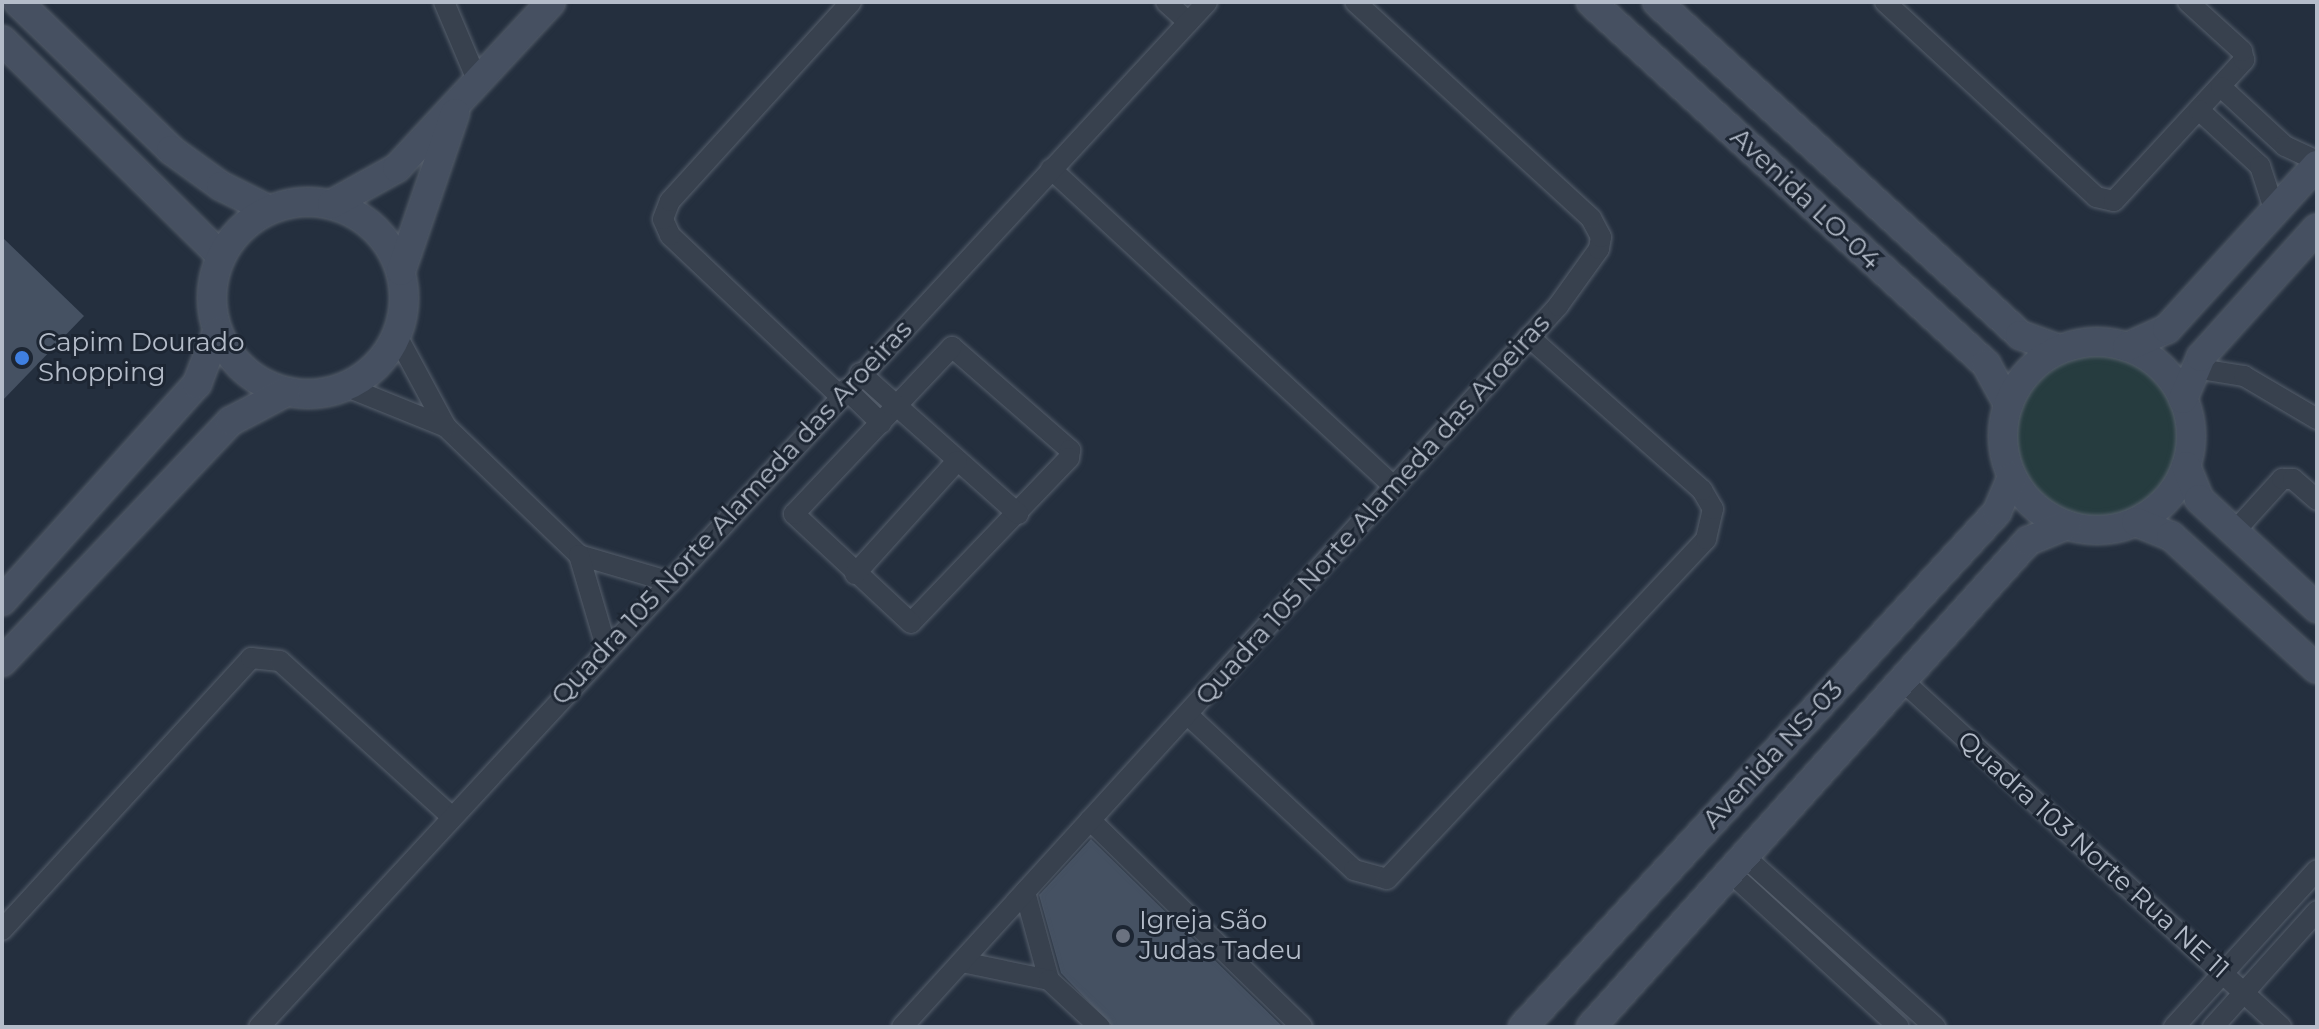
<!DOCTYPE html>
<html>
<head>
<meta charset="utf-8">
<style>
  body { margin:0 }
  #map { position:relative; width:2319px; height:1029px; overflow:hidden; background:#242f3e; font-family:Montserrat,sans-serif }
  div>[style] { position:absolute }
  .green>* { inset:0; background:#263c3f }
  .round { border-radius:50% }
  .building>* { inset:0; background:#455162 }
  .roads { filter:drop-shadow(0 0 2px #565f6c) drop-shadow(0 0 2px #565f6c) }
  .street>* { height:20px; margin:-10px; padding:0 10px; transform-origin:10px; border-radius:10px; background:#38414e }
  .secondary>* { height:28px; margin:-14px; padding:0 14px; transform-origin:14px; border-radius:14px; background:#465061 }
  .secondary>.ring { margin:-14px; padding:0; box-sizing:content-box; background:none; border:28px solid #465061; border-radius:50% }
  .dots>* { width:22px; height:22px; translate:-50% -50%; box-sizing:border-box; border:4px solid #1d2633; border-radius:50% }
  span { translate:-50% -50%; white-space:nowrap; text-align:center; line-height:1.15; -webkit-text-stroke:6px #1d2633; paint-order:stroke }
  .street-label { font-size:26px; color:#b4bcc9 }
  .poi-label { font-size:26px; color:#b4bcc9 }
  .left { translate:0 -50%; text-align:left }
  .frame { position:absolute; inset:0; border:4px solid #b4bcc9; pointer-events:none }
</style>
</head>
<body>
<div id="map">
  <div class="green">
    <i class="round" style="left:2015px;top:354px;width:164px;height:164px"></i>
  </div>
  <div class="building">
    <i style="clip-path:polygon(2px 237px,84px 316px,2px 401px)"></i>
    <i style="clip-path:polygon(1091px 839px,1283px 1027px,1113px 1027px,1061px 973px,1039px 895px)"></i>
  </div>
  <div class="roads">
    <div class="street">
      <i style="left:444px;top:2px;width:87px;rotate:67deg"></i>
      <i style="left:1166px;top:2px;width:30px;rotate:42deg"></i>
      <i style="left:1885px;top:2px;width:287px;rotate:42.7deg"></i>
      <i style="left:2096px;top:197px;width:18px;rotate:13deg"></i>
      <i style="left:2114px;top:201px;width:192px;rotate:-47.3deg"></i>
      <i style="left:2244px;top:60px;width:9px;rotate:-103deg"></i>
      <i style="left:2242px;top:51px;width:73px;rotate:-137.8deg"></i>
      <i style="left:2221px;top:87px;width:87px;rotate:42.7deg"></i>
      <i style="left:2285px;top:146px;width:35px;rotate:25deg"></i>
      <i style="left:2199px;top:110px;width:83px;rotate:42.6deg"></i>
      <i style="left:2260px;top:166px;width:48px;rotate:71.9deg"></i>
      <i style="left:1051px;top:169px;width:468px;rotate:42.8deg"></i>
      <i style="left:397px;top:336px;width:103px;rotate:61.7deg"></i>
      <i style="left:446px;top:427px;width:185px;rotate:43.9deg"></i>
      <i style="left:579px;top:555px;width:96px;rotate:16.4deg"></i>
      <i style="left:952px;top:347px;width:157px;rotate:41.1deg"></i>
      <i style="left:1070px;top:450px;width:8px;rotate:97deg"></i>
      <i style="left:1069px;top:458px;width:228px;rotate:133.8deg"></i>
      <i style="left:911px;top:623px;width:160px;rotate:-137deg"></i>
      <i style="left:794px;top:514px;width:230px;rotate:-46.6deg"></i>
      <i style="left:2194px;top:368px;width:51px;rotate:9.1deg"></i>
      <i style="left:2244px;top:376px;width:85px;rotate:30.5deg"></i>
      <i style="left:860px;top:373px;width:212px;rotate:41.7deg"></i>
      <i style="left:347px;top:387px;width:107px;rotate:22deg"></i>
      <i style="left:846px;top:389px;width:49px;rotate:44.2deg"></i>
      <i style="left:840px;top:396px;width:234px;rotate:-136.6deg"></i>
      <i style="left:670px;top:235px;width:17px;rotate:-114deg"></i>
      <i style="left:663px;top:219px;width:19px;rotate:-69deg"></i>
      <i style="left:670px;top:201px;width:269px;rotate:-47.7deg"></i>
      <i style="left:2234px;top:532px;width:72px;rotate:-47.8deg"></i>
      <i style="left:2282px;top:479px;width:11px"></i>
      <i style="left:2293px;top:479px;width:32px;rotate:41deg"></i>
      <i style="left:579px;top:555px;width:99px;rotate:73.6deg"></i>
      <i style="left:855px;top:574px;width:152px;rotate:-47.9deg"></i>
      <i style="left:1904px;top:682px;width:511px;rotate:42.46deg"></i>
      <i style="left:1188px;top:715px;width:227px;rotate:43deg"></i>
      <i style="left:1354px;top:870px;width:34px;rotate:15deg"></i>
      <i style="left:1387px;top:879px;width:466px;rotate:-46.8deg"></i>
      <i style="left:1706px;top:539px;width:31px;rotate:-77deg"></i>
      <i style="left:1713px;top:509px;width:22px;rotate:-120deg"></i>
      <i style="left:1702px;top:490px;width:231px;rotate:-138.5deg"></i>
      <i style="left:1090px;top:820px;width:296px;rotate:44.3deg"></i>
      <i style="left:1746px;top:858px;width:254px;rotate:41.8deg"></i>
      <i style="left:1732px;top:874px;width:226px;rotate:42.5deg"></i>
      <i style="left:1025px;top:892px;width:91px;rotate:74.7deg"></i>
      <i style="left:2px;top:930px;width:369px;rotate:-47.5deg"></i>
      <i style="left:251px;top:658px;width:29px;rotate:6deg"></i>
      <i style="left:280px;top:661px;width:232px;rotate:42.2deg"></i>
      <i style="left:962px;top:962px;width:89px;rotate:11.7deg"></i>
      <i style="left:1049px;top:980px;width:69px;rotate:42.7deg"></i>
      <i style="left:259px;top:1027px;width:1396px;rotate:-47.23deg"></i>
      <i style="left:902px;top:1027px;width:975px;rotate:-47.7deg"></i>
      <i style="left:1558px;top:306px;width:70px;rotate:-54.3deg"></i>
      <i style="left:1599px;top:249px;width:12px;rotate:-81deg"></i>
      <i style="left:1601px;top:237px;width:21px;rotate:-118deg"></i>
      <i style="left:1591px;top:218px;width:320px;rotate:-137.5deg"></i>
      <i style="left:2174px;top:1027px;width:212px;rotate:-47.7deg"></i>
      <i style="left:2213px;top:1027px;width:156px;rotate:-48.1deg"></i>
    </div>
    <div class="secondary">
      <i style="left:18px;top:2px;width:213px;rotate:44deg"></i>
      <i style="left:171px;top:150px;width:62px;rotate:35.8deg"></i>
      <i style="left:221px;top:186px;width:51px;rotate:26.6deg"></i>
      <i style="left:1591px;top:2px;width:536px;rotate:42.5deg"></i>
      <i style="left:1986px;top:364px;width:46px;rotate:61.2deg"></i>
      <i style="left:1657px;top:2px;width:493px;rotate:42.5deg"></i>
      <i style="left:2020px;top:335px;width:41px;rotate:19.7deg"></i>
      <i style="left:2px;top:40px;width:306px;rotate:44.6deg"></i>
      <i class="ring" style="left:212px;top:202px;width:164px;height:164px"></i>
      <i style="left:332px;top:204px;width:74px;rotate:-29deg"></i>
      <i style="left:397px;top:168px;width:226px;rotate:-47.1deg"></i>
      <i style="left:401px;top:271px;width:167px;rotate:-71.1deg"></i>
      <i class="ring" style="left:2003px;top:342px;width:160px;height:160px"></i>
      <i style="left:2127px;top:347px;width:44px;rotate:-24.2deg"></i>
      <i style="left:2167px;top:329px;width:222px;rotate:-47.6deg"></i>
      <i style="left:2183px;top:399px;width:46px;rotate:-66.8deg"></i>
      <i style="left:2201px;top:357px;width:173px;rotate:-48deg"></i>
      <i style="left:2186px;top:466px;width:35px;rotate:68deg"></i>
      <i style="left:2199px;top:499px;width:161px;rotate:42.7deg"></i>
      <i style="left:2136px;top:522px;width:38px;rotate:22deg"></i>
      <i style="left:2171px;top:536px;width:197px;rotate:42.3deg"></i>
      <i style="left:2px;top:601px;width:292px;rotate:-48.1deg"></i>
      <i style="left:197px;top:384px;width:56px;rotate:-69deg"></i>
      <i style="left:2px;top:662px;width:332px;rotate:-46.5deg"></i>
      <i style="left:231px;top:421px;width:62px;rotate:-27.8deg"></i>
      <i style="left:1523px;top:1027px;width:700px;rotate:-47.37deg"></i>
      <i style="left:1997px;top:512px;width:38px;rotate:-67deg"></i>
      <i style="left:1591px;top:1027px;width:654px;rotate:-48.04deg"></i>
      <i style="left:2028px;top:541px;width:42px;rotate:-22.3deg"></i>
    </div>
  </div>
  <div class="dots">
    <i style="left:22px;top:358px;background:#3f7fe0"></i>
    <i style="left:1123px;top:936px;background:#6b7280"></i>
  </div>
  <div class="street-label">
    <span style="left:1805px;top:199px;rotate:43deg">Avenida LO-04</span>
    <span style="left:1373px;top:510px;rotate:-48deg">Quadra 105 Norte Alameda das Aroeiras</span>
    <span style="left:732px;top:513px;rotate:-47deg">Quadra 105 Norte Alameda das Aroeiras</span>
    <span style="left:1773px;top:755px;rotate:-47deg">Avenida NS-03</span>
    <span style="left:2093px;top:855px;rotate:42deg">Quadra 103 Norte Rua NE 11</span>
  </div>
  <div class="poi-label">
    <span class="left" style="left:38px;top:358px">Capim Dourado<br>Shopping</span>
    <span class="left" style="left:1139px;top:936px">Igreja São<br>Judas Tadeu</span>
  </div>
  <div class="frame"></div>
</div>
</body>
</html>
